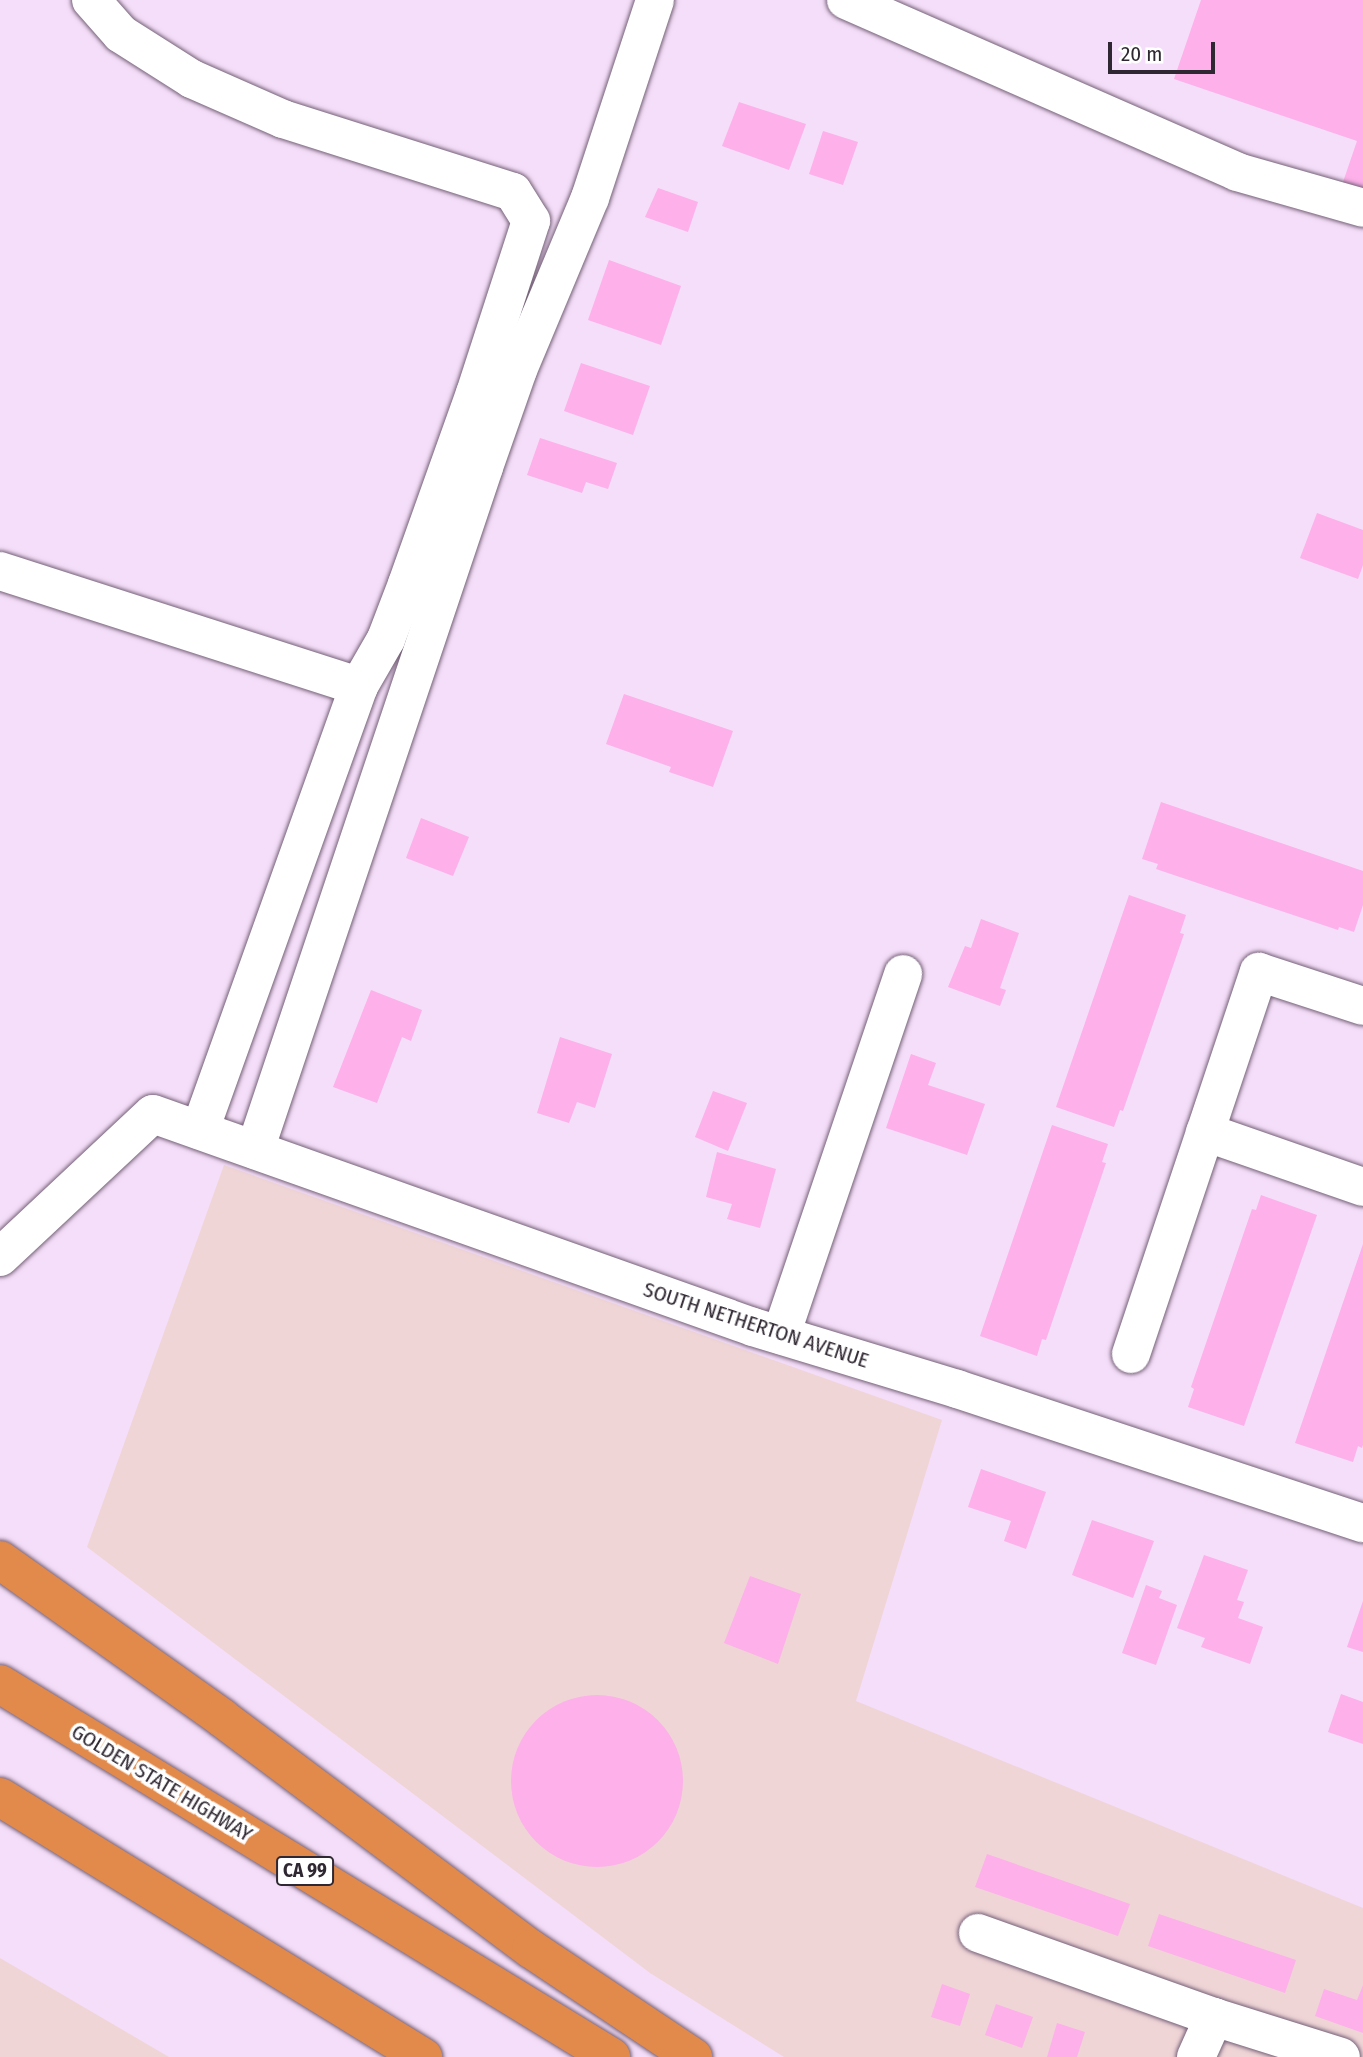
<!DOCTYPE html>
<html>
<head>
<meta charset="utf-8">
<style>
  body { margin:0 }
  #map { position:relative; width:1363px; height:2057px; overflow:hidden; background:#f5def9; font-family:"Fira Sans Condensed",sans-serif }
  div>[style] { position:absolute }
  .industrial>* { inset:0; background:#f0d5d7 }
  .building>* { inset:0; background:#fdb0e9 }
  .round { border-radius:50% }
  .roads { filter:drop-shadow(0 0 2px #746077) drop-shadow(0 0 2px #746077) }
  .minor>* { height:38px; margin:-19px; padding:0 19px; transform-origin:19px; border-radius:19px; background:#fff }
  .highway>* { height:38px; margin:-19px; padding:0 19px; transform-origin:19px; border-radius:19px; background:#e18a4b }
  span { translate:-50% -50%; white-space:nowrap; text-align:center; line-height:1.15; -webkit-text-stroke:7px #fff; paint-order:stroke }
  .shield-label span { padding:2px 5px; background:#fff; border:2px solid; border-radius:5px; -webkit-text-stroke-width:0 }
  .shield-label { font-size:19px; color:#2f2731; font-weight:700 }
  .street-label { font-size:21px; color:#2f2731 }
  .scale { position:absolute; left:1108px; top:42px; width:107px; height:32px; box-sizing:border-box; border:4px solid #2f2731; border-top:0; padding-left:9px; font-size:21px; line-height:24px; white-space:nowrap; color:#2f2731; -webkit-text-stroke:5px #fff; paint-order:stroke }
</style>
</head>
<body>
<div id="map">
  <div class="industrial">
    <i style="clip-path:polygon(224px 1165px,942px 1420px,856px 1701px,1363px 1908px,1363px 2057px,784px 2057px,650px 1973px,87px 1547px)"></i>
    <i style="clip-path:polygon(0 1958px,169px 2057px,0 2057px)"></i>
  </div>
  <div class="building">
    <i style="clip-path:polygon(1201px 0,1363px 0,1363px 192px,1342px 185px,1357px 141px,1174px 79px)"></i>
    <i style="clip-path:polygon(739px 102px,806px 124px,789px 170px,722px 146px)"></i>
    <i style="clip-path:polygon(823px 131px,858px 142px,843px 185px,809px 174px)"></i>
    <i style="clip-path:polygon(658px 188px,698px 202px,688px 232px,645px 217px)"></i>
    <i style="clip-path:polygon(609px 260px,681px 286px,661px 345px,588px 320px)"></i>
    <i style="clip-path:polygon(581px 363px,650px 386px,633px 435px,564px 411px)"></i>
    <i style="clip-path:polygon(540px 438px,617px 463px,608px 489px,586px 482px,582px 493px,527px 475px)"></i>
    <i style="clip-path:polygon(1317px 513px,1363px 530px,1363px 565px,1358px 579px,1300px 558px)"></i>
    <i style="clip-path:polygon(624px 694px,733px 731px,713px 787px,669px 772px,671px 767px,606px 744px)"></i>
    <i style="clip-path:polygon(1161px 802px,1363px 871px,1363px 905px,1354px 932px,1339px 927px,1338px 930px,1156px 869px,1158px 864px,1142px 859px)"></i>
    <i style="clip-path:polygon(421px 818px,469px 837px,453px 876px,406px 858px)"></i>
    <i style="clip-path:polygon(1129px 895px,1186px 915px,1180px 933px,1184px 934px,1123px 1111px,1120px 1110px,1114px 1127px,1056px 1107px)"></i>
    <i style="clip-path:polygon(981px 919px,1019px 933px,1000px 988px,1006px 990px,1000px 1006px,948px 987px,965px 946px,971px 948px)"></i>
    <i style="clip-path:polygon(371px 990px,422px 1010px,411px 1041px,402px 1037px,377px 1103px,333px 1087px)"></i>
    <i style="clip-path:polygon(560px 1037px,612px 1054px,595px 1108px,577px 1102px,569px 1123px,537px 1113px)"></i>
    <i style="clip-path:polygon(911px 1054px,936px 1063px,928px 1085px,985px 1104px,967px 1155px,886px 1128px)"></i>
    <i style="clip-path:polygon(713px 1091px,747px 1103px,728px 1151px,695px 1137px)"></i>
    <i style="clip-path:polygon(1052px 1125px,1108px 1144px,1102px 1162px,1106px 1163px,1046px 1340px,1042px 1339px,1037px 1356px,980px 1336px)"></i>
    <i style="clip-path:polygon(717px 1152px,776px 1169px,760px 1228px,727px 1219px,732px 1204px,706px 1197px)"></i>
    <i style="clip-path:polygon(1261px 1195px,1317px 1215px,1244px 1426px,1188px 1407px,1194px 1389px,1191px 1387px,1252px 1209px,1256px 1210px)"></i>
    <i style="clip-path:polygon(1363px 1244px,1363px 1445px,1362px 1448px,1358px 1446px,1353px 1462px,1295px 1443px)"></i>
    <i style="clip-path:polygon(981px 1469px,1046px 1492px,1026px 1549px,1004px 1541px,1011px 1521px,968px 1507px)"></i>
    <i style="clip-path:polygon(1092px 1520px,1154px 1541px,1133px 1598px,1072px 1575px)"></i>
    <i style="clip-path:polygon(1204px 1555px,1248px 1570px,1237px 1600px,1244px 1602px,1238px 1618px,1263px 1627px,1250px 1664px,1201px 1647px,1205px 1638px,1177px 1628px)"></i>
    <i style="clip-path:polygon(750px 1576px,801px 1594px,778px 1664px,724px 1643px)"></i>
    <i style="clip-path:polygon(1146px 1585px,1162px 1591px,1159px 1598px,1177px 1605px,1156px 1665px,1122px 1653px)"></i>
    <i style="clip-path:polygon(1363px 1601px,1363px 1652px,1347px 1647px)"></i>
    <i style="clip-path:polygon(1341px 1694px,1363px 1702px,1363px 1744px,1328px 1732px)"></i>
    <i class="round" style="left:511px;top:1695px;width:172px;height:172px"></i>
    <i style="clip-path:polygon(987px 1854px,1130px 1904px,1118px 1936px,975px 1887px)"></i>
    <i style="clip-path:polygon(1159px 1914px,1296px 1960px,1285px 1993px,1148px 1946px)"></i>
    <i style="clip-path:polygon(942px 1984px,970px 1994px,960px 2026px,931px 2017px)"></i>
    <i style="clip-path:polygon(1363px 1985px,1363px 2033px,1315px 2016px,1324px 1989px,1357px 2000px)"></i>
    <i style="clip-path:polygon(996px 2004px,1033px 2017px,1022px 2048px,985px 2035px)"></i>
    <i style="clip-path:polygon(1057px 2023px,1085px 2032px,1077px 2057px,1047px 2057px)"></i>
  </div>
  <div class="roads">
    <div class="minor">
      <i style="left:91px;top:0;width:45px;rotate:48.6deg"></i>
      <i style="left:121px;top:34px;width:84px;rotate:32.4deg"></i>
      <i style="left:192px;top:79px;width:99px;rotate:23.7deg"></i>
      <i style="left:283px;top:119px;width:241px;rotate:17.6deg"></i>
      <i style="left:513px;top:192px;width:34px;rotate:58deg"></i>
      <i style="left:531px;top:221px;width:181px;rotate:108deg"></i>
      <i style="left:475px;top:393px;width:203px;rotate:109.6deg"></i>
      <i style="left:407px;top:584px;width:59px;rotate:110.9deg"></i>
      <i style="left:386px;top:639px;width:54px;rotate:119.9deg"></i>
      <i style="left:846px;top:0;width:427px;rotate:23.7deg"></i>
      <i style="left:1237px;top:172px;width:131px;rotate:15.9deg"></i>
      <i style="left:0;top:571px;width:377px;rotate:17.8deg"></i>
      <i style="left:359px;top:686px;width:472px;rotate:109.7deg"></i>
      <i style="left:1205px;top:1132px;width:167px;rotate:19.2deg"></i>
      <i style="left:255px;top:1150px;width:720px;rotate:-71.46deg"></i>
      <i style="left:484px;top:467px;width:103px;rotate:-70.7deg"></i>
      <i style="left:518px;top:370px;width:186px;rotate:-67.3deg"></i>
      <i style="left:590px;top:198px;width:208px;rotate:-71.8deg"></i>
      <i style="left:0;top:1257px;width:209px;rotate:-43.1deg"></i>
      <i style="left:153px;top:1114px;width:637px;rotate:19.54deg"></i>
      <i style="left:753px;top:1327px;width:213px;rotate:16.9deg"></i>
      <i style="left:957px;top:1389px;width:428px;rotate:18.3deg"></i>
      <i style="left:781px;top:1335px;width:381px;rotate:-71.3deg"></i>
      <i style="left:1131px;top:1354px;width:403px;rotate:-71.5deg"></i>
      <i style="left:1259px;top:972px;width:109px;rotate:18.1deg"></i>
      <i style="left:978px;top:1933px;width:251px;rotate:19.6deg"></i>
      <i style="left:1214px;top:2017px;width:133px;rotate:17.5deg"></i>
      <i style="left:1196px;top:2057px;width:44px;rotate:-65.8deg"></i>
    </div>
    <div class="highway">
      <i style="left:0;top:1560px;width:272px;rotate:35.4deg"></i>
      <i style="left:222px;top:1718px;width:386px;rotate:36.8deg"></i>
      <i style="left:531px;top:1949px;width:195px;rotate:33.7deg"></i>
      <i style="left:0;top:1684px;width:716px;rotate:31.4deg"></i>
      <i style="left:0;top:1797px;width:497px;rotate:31.6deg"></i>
    </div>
  </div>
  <div class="shield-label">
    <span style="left:305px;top:1871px">CA 99</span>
  </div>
  <div class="street-label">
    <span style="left:756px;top:1325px;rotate:18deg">SOUTH NETHERTON AVENUE</span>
    <span style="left:162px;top:1783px;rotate:31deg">GOLDEN STATE HIGHWAY</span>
  </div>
  <div class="scale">20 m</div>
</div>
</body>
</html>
